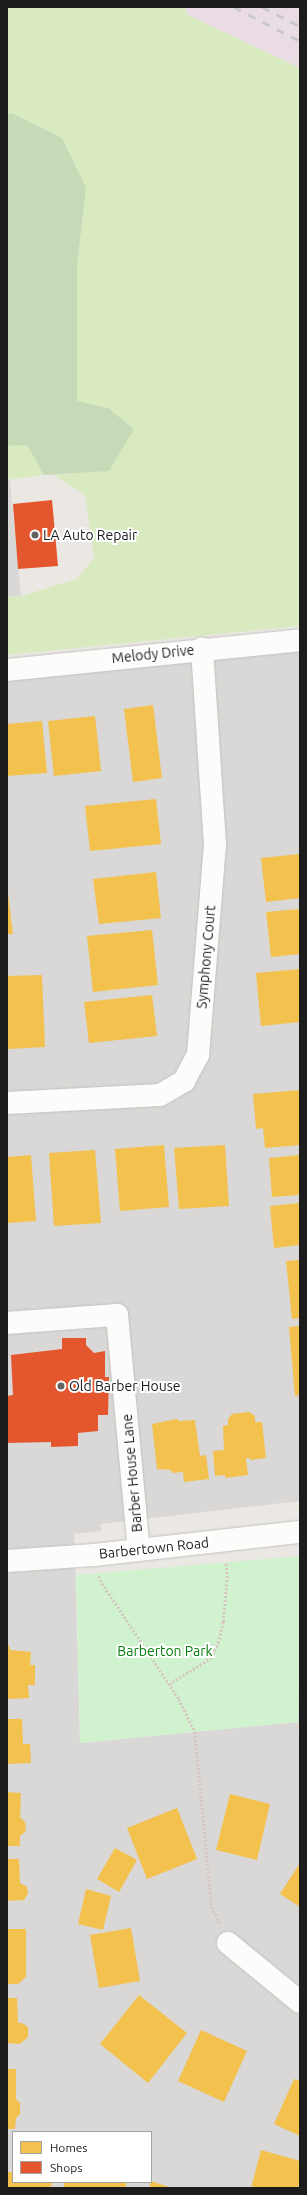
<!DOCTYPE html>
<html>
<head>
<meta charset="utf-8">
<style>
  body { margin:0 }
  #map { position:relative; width:307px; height:2195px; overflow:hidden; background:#ebe8e4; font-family:Ubuntu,sans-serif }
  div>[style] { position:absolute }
  .residential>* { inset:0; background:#dad8d6 }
  .industrial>* { inset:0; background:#e9dce4 }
  .religious>* { inset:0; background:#d9d8d6 }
  .grass>* { inset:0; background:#d9eac1 }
  .forest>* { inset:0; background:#c6dab8 }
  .park>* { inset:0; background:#d1f2cf }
  .homes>* { inset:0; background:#f2c14e }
  .shops>* { inset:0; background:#e4572e }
  .path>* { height:2.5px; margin-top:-1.25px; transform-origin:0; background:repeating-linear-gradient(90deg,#d7c6c3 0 2px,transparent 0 4px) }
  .roads { filter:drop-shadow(0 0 1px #c3c2c0) drop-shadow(0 0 1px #c3c2c0) }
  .minor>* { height:22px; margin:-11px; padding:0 11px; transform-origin:11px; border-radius:11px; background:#fcfcfb }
  .rail>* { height:3px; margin-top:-1.5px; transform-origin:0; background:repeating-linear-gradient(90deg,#c9c9c8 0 8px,transparent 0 16px) }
  .dots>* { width:11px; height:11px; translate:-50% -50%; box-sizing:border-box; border:2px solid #fff; border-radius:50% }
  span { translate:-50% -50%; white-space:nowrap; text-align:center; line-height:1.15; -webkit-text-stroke:4px #fff; paint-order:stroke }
  .poi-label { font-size:14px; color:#1c1c1c }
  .left { translate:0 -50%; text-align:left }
  .street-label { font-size:14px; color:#1c1c1c }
  .park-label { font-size:14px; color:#077c0c }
  .frame { position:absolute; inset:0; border:8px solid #1c1c1c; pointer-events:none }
  .legend { position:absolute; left:12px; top:2131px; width:140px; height:52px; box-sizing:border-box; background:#fff; border:1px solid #a4a4a4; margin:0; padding:5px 7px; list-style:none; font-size:12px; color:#1c1c1c }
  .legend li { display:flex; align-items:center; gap:8px; height:20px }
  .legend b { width:20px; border:1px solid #a4a4a4 }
</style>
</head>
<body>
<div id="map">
  <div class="residential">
    <i style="clip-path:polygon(evenodd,300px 642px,300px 1501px,74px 1527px,80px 1743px,298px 1722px,300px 1759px,300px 2188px,7px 2188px,7px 671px,300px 642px,13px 2132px,151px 2132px,151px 2182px,13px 2182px,13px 2132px)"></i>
  </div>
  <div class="industrial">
    <i style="clip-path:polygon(185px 7px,300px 7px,300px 68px,188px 15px)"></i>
  </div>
  <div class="religious">
    <i style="clip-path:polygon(7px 480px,10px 480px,21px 596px,7px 597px)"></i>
    <i style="clip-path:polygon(246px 1278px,247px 1306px,242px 1313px,241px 1334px,233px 1335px,237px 1355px,244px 1362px,231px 1380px,233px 1396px,139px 1403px,145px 1513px,100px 1516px,101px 1531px,7px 1541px,7px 1499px,14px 1499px,13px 1483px,115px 1476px,118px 1489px,123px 1489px,120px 1467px,109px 1466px,104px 1428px,116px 1426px,104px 1327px,50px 1331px,51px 1350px,7px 1351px,7px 1314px,59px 1308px,58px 1293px)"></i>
    <i style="clip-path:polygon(300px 1585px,300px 1759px,298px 1722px)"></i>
  </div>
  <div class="grass">
    <i style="clip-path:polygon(7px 7px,185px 7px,188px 15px,300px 68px,300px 626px,7px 655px,7px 597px,21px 596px,77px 579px,94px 558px,85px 495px,54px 475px,109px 470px,108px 408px,77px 402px,77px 267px,86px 188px,11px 113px,7px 115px)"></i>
    <i style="clip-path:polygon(27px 445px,44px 475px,7px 480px,7px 446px)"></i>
  </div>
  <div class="forest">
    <i style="clip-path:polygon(11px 113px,62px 138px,86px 188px,77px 267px,77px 401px,108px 408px,134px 429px,109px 471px,44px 475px,27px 445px,7px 446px,7px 115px)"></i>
  </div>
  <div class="park">
    <i style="clip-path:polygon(300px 1556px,298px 1722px,80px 1743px,76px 1575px)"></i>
  </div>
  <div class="homes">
    <i style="clip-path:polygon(153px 705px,162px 778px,133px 782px,124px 709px)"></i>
    <i style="clip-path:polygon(95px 716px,101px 771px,54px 776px,48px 721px)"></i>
    <i style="clip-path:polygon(42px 721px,47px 773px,7px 776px,7px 724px)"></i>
    <i style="clip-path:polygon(156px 799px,161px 844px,90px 851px,85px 806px)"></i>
    <i style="clip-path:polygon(300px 854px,300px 898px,266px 902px,261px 858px)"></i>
    <i style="clip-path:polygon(156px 872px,161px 918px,99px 924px,93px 879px)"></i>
    <i style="clip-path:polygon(7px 884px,13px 934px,7px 934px)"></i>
    <i style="clip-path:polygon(300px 909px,300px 954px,271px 957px,266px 912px)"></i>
    <i style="clip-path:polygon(152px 930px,158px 985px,93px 992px,87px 936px)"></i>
    <i style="clip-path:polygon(300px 969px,300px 1022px,261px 1026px,256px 973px)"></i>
    <i style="clip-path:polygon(42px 975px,45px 1047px,7px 1049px,7px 976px)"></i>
    <i style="clip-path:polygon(152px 995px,157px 1036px,89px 1043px,84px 1002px)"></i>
    <i style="clip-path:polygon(300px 1090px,300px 1145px,265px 1148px,263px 1128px,256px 1129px,253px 1094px)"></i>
    <i style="clip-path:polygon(164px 1145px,169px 1207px,120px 1211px,115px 1149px)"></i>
    <i style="clip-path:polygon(225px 1145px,229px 1206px,179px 1209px,174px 1148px)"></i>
    <i style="clip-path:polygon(95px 1150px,101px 1223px,54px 1226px,49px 1153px)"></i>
    <i style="clip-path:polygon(31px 1155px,36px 1221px,7px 1223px,7px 1157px)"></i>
    <i style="clip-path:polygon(300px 1155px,300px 1195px,272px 1197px,269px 1158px)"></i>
    <i style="clip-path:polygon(300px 1203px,300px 1245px,274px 1248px,270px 1206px)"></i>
    <i style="clip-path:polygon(300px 1260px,300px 1318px,292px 1319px,286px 1261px)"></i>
    <i style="clip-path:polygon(300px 1326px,300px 1395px,295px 1396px,289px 1327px)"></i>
    <i style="clip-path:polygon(249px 1412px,255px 1416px,255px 1422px,262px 1422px,266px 1458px,250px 1460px,250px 1458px,246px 1458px,248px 1475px,225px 1478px,225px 1475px,215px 1476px,213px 1451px,224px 1450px,223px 1426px,228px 1425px,228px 1419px,232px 1414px)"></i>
    <i style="clip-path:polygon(177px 1419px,179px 1421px,195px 1420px,200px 1456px,206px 1455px,209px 1479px,184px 1482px,183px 1472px,172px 1473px,171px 1470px,157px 1469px,152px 1424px)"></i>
    <i style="clip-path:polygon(7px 1645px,9px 1645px,10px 1650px,31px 1652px,30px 1665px,35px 1665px,35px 1685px,28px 1685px,29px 1698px,7px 1699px)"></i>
    <i style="clip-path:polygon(7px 1719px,22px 1719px,23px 1744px,30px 1744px,31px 1763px,7px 1764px)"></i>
    <i style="clip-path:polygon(7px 1792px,21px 1793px,20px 1817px,25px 1822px,26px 1831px,20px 1836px,20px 1846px,7px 1846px)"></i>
    <i style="clip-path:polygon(230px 1794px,270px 1804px,257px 1860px,216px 1850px)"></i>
    <i style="clip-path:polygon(177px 1808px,197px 1859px,147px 1879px,127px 1828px)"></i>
    <i style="clip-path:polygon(115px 1848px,137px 1860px,119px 1892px,97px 1879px)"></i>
    <i style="clip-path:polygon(7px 1859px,19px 1859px,20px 1883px,27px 1887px,28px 1893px,24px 1900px,7px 1901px)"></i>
    <i style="clip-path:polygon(300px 1863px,300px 1907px,280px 1894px)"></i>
    <i style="clip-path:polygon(86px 1889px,111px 1896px,103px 1930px,78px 1924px)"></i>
    <i style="clip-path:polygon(131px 1928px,140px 1981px,99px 1988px,90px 1935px)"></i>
    <i style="clip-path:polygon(7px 1929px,26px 1929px,26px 1977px,18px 1984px,7px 1984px)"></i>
    <i style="clip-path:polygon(139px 1995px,187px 2033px,148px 2083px,100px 2044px)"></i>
    <i style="clip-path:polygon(7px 1998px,17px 1998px,18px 2023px,22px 2023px,28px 2027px,28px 2037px,20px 2044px,7px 2043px)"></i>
    <i style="clip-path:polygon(201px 2030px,247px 2051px,224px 2102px,178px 2081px)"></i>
    <i style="clip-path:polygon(7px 2069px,16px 2069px,16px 2099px,20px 2103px,20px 2114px,16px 2118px,15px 2129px,7px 2129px)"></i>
    <i style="clip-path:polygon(294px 2079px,300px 2081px,300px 2136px,274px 2124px)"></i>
    <i style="clip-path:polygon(261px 2150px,300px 2161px,300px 2188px,251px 2188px)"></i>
    <i style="clip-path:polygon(7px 2172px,13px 2172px,13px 2182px,52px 2182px,51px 2188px,7px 2188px)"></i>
    <i style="clip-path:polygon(151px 2181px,172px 2188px,149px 2188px)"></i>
    <i style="clip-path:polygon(64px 2182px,126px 2182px,126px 2188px,64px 2188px)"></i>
  </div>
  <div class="shops">
    <i style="clip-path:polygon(52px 500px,58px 566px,18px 569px,13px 504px)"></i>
    <i style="clip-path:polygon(62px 1338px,86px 1338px,86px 1345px,94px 1353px,105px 1351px,105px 1377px,109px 1377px,108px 1415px,98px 1415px,98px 1431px,78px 1433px,78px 1446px,51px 1447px,51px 1442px,7px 1443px,7px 1396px,13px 1395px,11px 1355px,62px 1349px)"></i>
  </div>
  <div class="path">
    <i style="left:99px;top:1576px;width:4px;rotate:76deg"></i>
    <i style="left:100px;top:1580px;width:143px;rotate:56.4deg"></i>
    <i style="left:179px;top:1699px;width:37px;rotate:64deg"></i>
    <i style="left:195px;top:1732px;width:176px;rotate:84.5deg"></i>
    <i style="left:212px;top:1907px;width:19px;rotate:65deg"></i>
    <i style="left:169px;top:1684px;width:49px;rotate:-31.8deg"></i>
    <i style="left:211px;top:1658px;width:17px;rotate:-65deg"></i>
    <i style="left:218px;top:1643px;width:22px;rotate:-77deg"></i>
    <i style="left:223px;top:1622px;width:44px;rotate:-84.8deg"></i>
    <i style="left:227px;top:1578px;width:16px;rotate:-94deg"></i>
  </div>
  <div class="roads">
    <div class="minor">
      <i style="left:7px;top:670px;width:295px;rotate:-5.8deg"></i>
      <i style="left:7px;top:1103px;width:153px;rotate:-3deg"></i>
      <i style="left:160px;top:1095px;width:28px;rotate:-30deg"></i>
      <i style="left:184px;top:1081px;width:30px;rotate:-62deg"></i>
      <i style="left:198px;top:1055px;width:211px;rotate:-85.4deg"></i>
      <i style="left:215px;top:845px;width:197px;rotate:-93.8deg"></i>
      <i style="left:7px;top:1323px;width:110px;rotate:-4.2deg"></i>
      <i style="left:117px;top:1315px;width:236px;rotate:84.7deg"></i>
      <i style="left:7px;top:1561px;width:87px;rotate:-3.9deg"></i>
      <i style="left:94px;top:1555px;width:207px;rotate:-6.4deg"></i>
      <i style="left:228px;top:1943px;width:93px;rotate:39.3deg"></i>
    </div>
  </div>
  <div class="rail">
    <i style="left:234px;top:7px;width:74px;rotate:27.3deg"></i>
    <i style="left:262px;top:7px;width:42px;rotate:26.6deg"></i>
  </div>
  <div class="dots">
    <i style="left:35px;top:535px;background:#646362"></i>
    <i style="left:61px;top:1386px;background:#646362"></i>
  </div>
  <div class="poi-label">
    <span class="left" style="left:43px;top:535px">LA Auto Repair</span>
    <span class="left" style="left:69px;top:1386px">Old Barber House</span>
  </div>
  <div class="street-label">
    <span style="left:153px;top:654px;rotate:-6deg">Melody Drive</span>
    <span style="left:206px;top:957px;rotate:-85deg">Symphony Court</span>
    <span style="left:132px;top:1473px;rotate:-95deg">Barber House Lane</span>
    <span style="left:154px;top:1548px;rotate:-6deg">Barbertown Road</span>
  </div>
  <div class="park-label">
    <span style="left:165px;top:1651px">Barberton Park</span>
  </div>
  <div class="frame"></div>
  <ul class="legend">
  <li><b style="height:11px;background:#f2c14e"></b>Homes</li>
  <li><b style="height:11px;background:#e4572e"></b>Shops</li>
  </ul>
</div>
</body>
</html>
